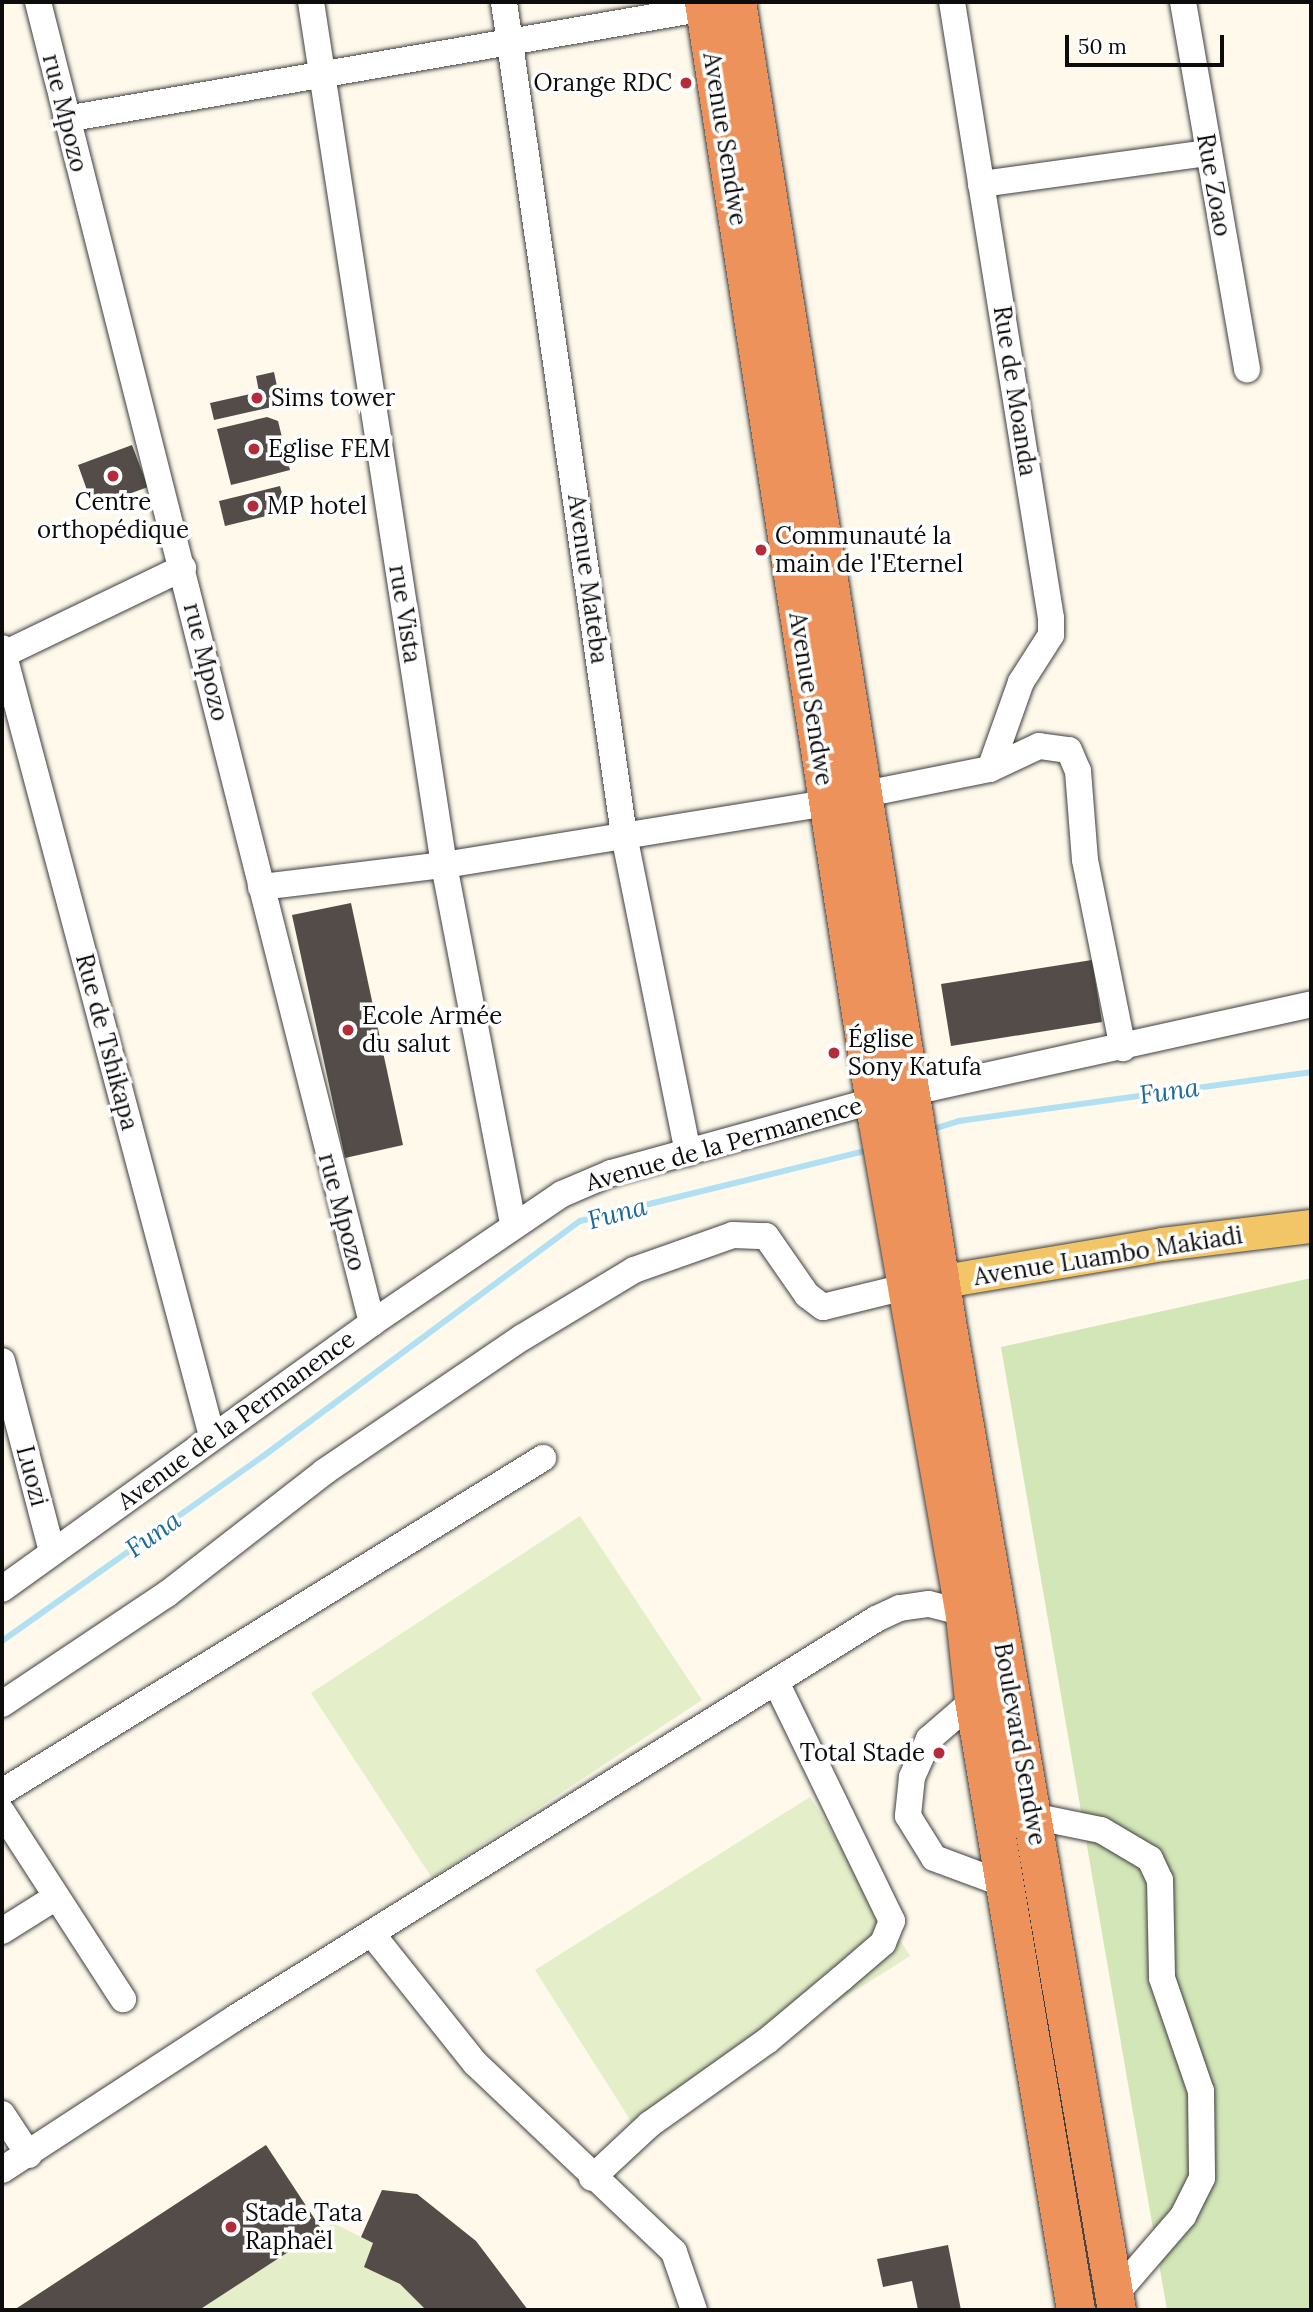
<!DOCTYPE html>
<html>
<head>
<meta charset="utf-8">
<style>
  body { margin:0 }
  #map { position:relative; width:1313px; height:2312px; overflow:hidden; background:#fef9eb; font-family:Lora,serif }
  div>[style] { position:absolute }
  .green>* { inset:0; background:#d3e6b7 }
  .pitch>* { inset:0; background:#e4eec8 }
  .stream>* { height:6px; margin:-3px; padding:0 3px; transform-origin:3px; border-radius:3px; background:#b2e0f3 }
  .building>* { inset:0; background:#544c48 }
  .roads { filter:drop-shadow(0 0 2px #3f3f3f) drop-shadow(0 0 2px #3f3f3f) }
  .minor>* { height:26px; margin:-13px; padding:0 13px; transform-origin:13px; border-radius:13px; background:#fff }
  .major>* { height:33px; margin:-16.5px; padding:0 16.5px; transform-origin:16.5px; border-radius:16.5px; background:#f2c667 }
  .highway>* { height:38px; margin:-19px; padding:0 19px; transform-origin:19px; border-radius:19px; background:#ed925a }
  .dots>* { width:19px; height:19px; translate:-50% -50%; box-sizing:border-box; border:4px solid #fff; border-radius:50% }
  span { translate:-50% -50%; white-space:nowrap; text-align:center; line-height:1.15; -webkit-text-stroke:7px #fff; paint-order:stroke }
  .poi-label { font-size:24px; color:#0c0c0c }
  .right { translate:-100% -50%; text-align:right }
  .left { translate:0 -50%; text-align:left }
  .street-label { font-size:24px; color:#0c0c0c }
  .water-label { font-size:26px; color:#1c6a96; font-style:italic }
  .frame { position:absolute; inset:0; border:4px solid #0c0c0c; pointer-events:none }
  .scale { position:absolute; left:1065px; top:35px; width:159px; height:32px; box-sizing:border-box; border:4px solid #0c0c0c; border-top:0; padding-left:9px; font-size:21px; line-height:24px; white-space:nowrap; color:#0c0c0c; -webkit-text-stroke:5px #fff; paint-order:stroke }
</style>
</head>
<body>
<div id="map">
  <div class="green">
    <i style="clip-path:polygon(1311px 1278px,1311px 2310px,1167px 2310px,1001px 1347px)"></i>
  </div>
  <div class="pitch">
    <i style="clip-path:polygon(580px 1516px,702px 1700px,432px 1878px,311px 1693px)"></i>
    <i style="clip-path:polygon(810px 1797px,910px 1956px,636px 2129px,535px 1970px)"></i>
    <i style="clip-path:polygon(266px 2145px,322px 2230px,333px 2223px,361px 2237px,382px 2190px,417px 2194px,476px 2241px,528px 2310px,14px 2310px)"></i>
  </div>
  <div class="stream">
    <i style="left:930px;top:1130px;width:30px;rotate:-17deg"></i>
    <i style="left:959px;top:1121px;width:355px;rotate:-7.9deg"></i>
    <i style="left:2px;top:1641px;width:319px;rotate:-35.3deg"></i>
    <i style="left:262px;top:1457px;width:396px;rotate:-36.6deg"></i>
    <i style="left:580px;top:1221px;width:299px;rotate:-13.8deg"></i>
  </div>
  <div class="building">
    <i style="clip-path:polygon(274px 372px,281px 405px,214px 420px,210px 403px,259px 392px,256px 376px)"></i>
    <i style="clip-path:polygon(267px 417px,278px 421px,290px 470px,231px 485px,217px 429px)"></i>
    <i style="clip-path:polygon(132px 445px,148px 487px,93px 507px,78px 465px)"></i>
    <i style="clip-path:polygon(280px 486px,287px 511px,225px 526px,219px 501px)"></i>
    <i style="clip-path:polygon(351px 903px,403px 1145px,345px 1158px,292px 915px)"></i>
    <i style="clip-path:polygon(1092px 960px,1102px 1022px,951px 1046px,941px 984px)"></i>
    <i style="clip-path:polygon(266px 2145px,322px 2230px,199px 2310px,14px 2310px)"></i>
    <i style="clip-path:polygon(382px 2190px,417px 2194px,476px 2241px,528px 2310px,426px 2310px,400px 2284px,364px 2267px,373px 2243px,361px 2237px)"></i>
    <i style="clip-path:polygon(948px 2245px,961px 2310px,918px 2310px,912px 2281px,883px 2287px,877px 2259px)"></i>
  </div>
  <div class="roads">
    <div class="minor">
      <i style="left:38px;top:2px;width:1363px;rotate:75.81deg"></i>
      <i style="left:311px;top:2px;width:873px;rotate:81.24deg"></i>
      <i style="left:444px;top:865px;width:365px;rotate:79.1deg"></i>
      <i style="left:504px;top:2px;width:842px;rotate:81.8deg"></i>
      <i style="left:624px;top:835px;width:324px;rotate:78.6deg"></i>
      <i style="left:952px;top:2px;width:624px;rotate:80.87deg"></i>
      <i style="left:1051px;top:618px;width:17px;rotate:90deg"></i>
      <i style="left:1051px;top:635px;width:56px;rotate:122.6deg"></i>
      <i style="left:1021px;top:682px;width:92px;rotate:109.6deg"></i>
      <i style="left:1183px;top:2px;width:373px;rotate:80.1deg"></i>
      <i style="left:66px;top:119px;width:649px;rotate:-9.85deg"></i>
      <i style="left:981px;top:184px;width:229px;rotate:-7.8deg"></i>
      <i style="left:2px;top:648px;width:816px;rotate:75.08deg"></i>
      <i style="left:2px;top:655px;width:201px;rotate:-25.7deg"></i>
      <i style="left:865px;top:794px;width:127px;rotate:-11.3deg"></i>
      <i style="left:990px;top:769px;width:54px;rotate:-25.1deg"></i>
      <i style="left:1039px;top:746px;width:30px;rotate:8deg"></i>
      <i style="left:1069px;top:750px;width:23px;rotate:67deg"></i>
      <i style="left:1078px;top:771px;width:89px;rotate:85.5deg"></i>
      <i style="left:1085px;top:860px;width:192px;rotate:78.6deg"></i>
      <i style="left:261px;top:887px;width:184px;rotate:-6.9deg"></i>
      <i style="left:444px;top:865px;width:388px;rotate:-9.2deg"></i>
      <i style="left:2px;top:1361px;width:196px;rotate:75.3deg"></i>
      <i style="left:2px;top:1589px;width:456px;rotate:-35.7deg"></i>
      <i style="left:372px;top:1323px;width:230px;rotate:-34.2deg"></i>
      <i style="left:562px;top:1194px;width:53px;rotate:-23.2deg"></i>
      <i style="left:611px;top:1173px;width:275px;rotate:-15.4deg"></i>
      <i style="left:876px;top:1100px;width:445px;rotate:-12.4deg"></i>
      <i style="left:974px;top:1700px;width:60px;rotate:139.1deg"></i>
      <i style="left:929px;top:1739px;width:42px;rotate:114.1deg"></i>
      <i style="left:912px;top:1777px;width:39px;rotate:96deg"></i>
      <i style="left:908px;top:1816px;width:49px;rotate:58.2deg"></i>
      <i style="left:934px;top:1858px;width:75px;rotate:20.4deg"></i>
      <i style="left:2px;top:1704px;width:198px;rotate:-33.7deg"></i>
      <i style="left:167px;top:1594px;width:199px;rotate:-37.8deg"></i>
      <i style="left:324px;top:1472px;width:240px;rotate:-34.2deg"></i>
      <i style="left:523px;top:1337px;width:130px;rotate:-31.1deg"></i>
      <i style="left:634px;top:1270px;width:105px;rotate:-19.5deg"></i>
      <i style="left:733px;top:1235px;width:33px;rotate:2deg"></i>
      <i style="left:766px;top:1236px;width:72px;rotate:55.2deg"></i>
      <i style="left:807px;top:1295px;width:20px;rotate:37deg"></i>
      <i style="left:823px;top:1307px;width:84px;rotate:-13.7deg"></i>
      <i style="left:2px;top:1792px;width:636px;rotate:-31.69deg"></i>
      <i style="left:2px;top:1812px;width:223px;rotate:57.1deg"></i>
      <i style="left:1032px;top:1816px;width:70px;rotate:11.5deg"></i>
      <i style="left:1101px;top:1830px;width:57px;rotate:30.6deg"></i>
      <i style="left:1150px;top:1859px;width:23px;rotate:65deg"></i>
      <i style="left:1160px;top:1880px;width:98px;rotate:88.8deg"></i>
      <i style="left:1162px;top:1978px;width:120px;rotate:71deg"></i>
      <i style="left:1201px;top:2091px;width:87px;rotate:89.3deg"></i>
      <i style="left:1202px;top:2178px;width:42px;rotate:116.6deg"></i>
      <i style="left:1183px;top:2216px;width:106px;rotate:130.8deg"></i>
      <i style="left:2px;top:1931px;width:64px;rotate:-32.2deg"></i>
      <i style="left:372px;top:1934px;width:165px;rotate:51.4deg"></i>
      <i style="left:475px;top:2063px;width:274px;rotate:43.5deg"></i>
      <i style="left:674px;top:2252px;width:61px;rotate:71deg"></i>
      <i style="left:2px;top:2114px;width:49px;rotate:56.6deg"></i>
      <i style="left:2px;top:2170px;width:278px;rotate:-33.1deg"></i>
      <i style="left:235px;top:2018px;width:755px;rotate:-31.9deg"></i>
      <i style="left:876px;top:1619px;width:26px;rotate:-25deg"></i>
      <i style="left:900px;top:1608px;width:29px;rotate:-8deg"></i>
      <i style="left:929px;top:1604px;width:49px;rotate:14deg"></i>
      <i style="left:592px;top:2178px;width:79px;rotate:-43deg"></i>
      <i style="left:650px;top:2124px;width:143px;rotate:-35.4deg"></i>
      <i style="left:767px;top:2041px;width:97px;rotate:-40deg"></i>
      <i style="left:841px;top:1979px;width:55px;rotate:-40.6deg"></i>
      <i style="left:883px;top:1943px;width:24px;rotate:-68deg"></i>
      <i style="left:892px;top:1921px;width:266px;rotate:-115.9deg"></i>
    </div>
    <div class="major">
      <i style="left:914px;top:1286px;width:252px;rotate:-9.6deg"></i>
      <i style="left:1162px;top:1244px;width:150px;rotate:-6.9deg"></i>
    </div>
    <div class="highway">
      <i style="left:704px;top:2px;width:1134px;rotate:81.18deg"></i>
      <i style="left:878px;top:1123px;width:501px;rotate:79.99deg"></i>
      <i style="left:965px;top:1616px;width:84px;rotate:83.9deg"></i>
      <i style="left:974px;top:1700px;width:618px;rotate:80.51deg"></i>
      <i style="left:737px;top:2px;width:1343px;rotate:80.96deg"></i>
      <i style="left:948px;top:1328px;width:996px;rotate:80.24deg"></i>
    </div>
  </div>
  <div class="dots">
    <i style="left:686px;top:83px;background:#b42b3c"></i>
    <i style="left:257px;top:398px;background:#b42b3c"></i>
    <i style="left:254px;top:449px;background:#b42b3c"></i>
    <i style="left:113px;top:476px;background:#b42b3c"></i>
    <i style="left:253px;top:506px;background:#b42b3c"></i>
    <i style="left:761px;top:550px;background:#b42b3c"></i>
    <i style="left:348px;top:1030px;background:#b42b3c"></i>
    <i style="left:834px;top:1053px;background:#b42b3c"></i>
    <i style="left:939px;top:1753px;background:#b42b3c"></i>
    <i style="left:231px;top:2227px;background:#b42b3c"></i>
  </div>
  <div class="poi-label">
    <span class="right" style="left:672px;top:83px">Orange RDC</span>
    <span class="left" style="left:271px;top:398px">Sims tower</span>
    <span class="left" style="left:268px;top:449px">Eglise FEM</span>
    <span style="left:113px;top:516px">Centre<br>orthopédique</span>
    <span class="left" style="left:267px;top:506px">MP hotel</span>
    <span class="left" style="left:775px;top:550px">Communauté la<br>main de l'Eternel</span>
    <span class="left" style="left:362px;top:1030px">Ecole Armée<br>du salut</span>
    <span class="left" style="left:848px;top:1053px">Église<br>Sony Katufa</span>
    <span class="right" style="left:925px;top:1753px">Total Stade</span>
    <span class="left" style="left:245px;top:2227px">Stade Tata<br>Raphaël</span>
  </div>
  <div class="street-label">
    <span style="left:65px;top:113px;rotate:76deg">rue Mpozo</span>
    <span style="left:725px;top:139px;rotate:81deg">Avenue Sendwe</span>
    <span style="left:1214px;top:185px;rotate:80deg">Rue Zoao</span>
    <span style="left:1015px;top:391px;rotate:81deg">Rue de Moanda</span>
    <span style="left:588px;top:579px;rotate:82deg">Avenue Mateba</span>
    <span style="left:405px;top:614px;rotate:81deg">rue Vista</span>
    <span style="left:206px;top:662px;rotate:76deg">rue Mpozo</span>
    <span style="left:811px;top:699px;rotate:81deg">Avenue Sendwe</span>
    <span style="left:107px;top:1042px;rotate:75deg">Rue de Tshikapa</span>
    <span style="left:724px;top:1144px;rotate:-16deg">Avenue de la Permanence</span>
    <span style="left:342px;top:1212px;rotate:75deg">rue Mpozo</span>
    <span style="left:1108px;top:1256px;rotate:-9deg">Avenue Luambo Makiadi</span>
    <span style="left:236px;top:1420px;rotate:-36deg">Avenue de la Permanence</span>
    <span style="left:32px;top:1476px;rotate:75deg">Luozi</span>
    <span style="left:1020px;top:1744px;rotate:80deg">Boulevard Sendwe</span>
  </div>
  <div class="water-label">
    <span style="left:1169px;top:1091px;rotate:-8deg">Funa</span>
    <span style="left:617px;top:1213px;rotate:-15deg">Funa</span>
    <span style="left:153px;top:1534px;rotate:-35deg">Funa</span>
  </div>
  <div class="frame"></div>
  <div class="scale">50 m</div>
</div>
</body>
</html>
